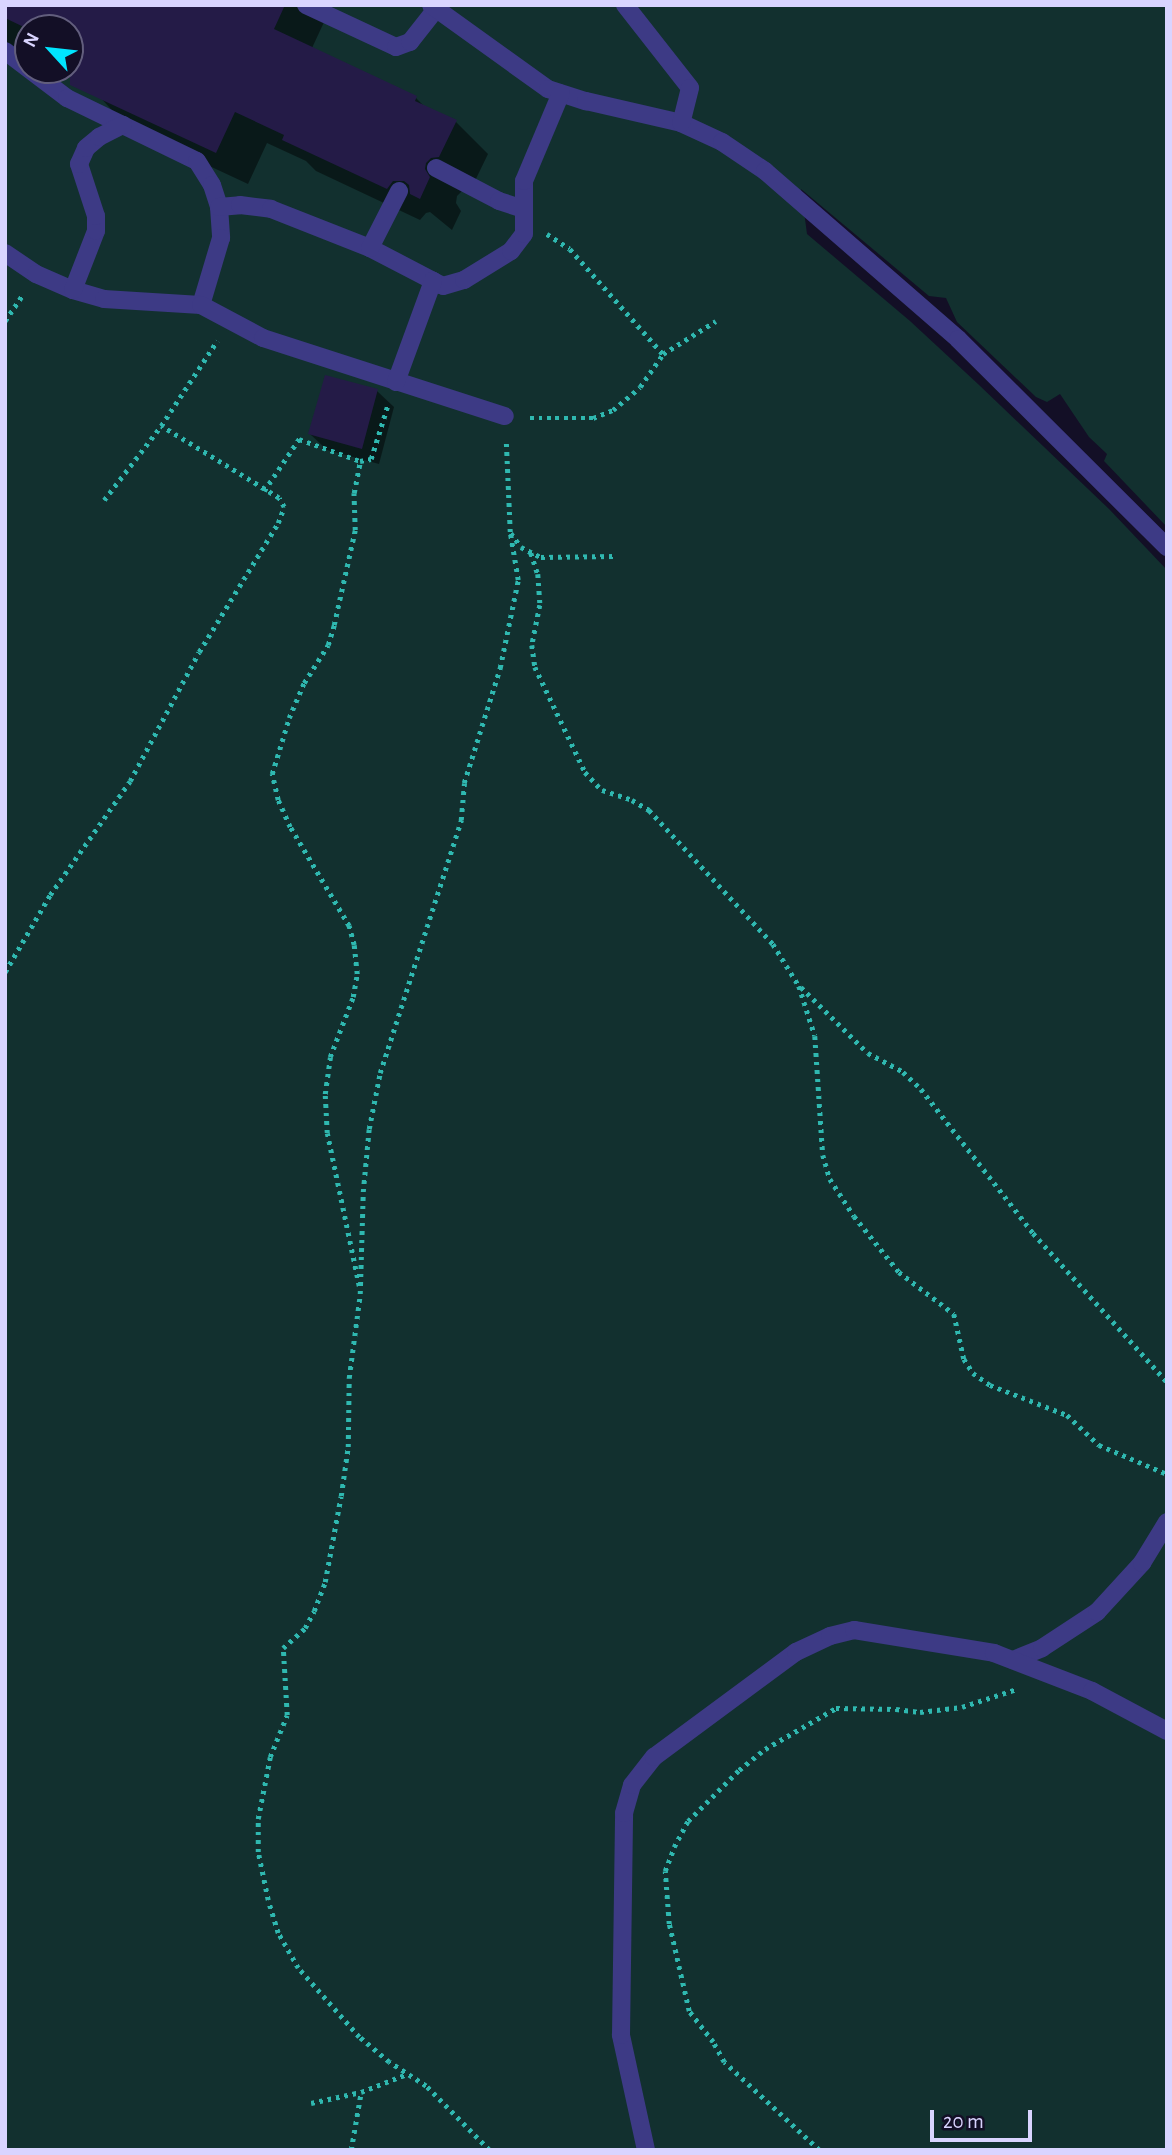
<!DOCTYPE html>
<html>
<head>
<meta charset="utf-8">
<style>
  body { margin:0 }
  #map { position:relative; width:1172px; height:2155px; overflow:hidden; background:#130f26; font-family:"Alegreya Sans",sans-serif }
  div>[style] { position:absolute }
  .green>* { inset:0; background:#12302f }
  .shadow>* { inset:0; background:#0007 }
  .building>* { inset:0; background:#241b47 }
  .path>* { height:4.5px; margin-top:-2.25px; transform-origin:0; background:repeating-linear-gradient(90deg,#2fb8b0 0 3.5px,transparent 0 8.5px) }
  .minor>* { height:18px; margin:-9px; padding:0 9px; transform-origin:9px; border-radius:9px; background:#3d3a85 }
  span { translate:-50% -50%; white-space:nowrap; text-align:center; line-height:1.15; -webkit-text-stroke:6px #130f26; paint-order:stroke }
  .frame { position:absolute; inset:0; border:7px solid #d9d4ff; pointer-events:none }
  .north { position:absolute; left:14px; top:14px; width:70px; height:70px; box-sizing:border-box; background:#130f26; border:2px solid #625e7d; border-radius:50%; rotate:297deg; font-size:19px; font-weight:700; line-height:28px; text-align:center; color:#d9d4ff }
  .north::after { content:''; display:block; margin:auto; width:24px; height:32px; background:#00e5ff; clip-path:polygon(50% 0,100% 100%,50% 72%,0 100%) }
  .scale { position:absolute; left:930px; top:2110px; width:102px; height:32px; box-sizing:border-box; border:4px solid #d9d4ff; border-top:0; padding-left:9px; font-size:21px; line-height:24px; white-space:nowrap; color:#d9d4ff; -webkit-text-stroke:5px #130f26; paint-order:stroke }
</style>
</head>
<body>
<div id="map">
  <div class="green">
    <i style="clip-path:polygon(evenodd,5px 5px,1167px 5px,1167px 527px,1104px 461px,1107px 454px,1089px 437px,1060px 394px,1047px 402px,1036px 397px,957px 322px,946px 298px,929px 296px,801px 189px,807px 234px,910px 321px,978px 384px,1109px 509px,1167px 570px,1167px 2150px,5px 2150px,5px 5px,28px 28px,70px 28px,70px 70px,28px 70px,28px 28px)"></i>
  </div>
  <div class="shadow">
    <i style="clip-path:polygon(5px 5px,332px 5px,312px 48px,416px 98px,426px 108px,456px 122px,488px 154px,471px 189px,463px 190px,457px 196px,456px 203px,461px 211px,452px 230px,430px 212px,426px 213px,420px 220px,316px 171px,306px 161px,267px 143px,248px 184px,128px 128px,70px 64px,70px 28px,28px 28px,28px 44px,20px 41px,9px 57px,5px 54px)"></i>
    <i style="clip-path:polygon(377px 391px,394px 407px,379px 464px,327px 450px,310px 434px)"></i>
  </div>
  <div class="building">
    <i style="clip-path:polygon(5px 5px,285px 5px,274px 29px,417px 96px,415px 101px,457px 120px,439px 157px,431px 158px,426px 163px,425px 169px,430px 177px,420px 199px,410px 194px,409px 185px,404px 181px,393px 181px,387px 189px,282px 140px,284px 135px,235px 112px,216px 153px,70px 85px,70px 28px,28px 29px,5px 18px)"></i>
    <i style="clip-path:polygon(325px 375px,378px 389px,362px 449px,308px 434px)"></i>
  </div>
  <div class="path">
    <i style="left:547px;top:234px;width:27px;rotate:33deg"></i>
    <i style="left:570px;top:249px;width:140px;rotate:48.5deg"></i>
    <i style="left:5px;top:321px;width:30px;rotate:-56deg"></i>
    <i style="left:530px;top:418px;width:63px"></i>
    <i style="left:593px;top:418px;width:22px;rotate:-22deg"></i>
    <i style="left:613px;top:410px;width:35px;rotate:-40deg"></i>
    <i style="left:640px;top:387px;width:40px;rotate:-55.1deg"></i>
    <i style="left:663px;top:354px;width:62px;rotate:-31.9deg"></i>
    <i style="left:264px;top:491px;width:63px;rotate:-56.1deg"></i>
    <i style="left:299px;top:439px;width:65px;rotate:19.8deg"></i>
    <i style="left:360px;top:461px;width:11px;rotate:-10deg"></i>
    <i style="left:371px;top:459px;width:58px;rotate:-72.8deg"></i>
    <i style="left:104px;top:500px;width:93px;rotate:-52.4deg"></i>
    <i style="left:161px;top:426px;width:102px;rotate:-56.6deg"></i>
    <i style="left:511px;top:533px;width:17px;rotate:54deg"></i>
    <i style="left:521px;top:547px;width:22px;rotate:27deg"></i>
    <i style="left:541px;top:557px;width:74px;rotate:-0.8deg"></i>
    <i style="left:531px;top:553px;width:22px;rotate:72deg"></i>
    <i style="left:538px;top:574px;width:31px;rotate:86deg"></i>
    <i style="left:540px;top:605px;width:41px;rotate:101.3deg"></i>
    <i style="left:532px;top:645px;width:22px;rotate:82deg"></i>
    <i style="left:535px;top:667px;width:116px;rotate:64.5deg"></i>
    <i style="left:585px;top:772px;width:25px;rotate:47deg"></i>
    <i style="left:602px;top:790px;width:32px;rotate:18deg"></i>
    <i style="left:632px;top:800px;width:20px;rotate:30deg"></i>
    <i style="left:649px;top:810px;width:183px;rotate:47.2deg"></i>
    <i style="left:773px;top:944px;width:49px;rotate:58.2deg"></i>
    <i style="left:799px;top:986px;width:52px;rotate:72.3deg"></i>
    <i style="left:815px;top:1036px;width:119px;rotate:86.2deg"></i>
    <i style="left:823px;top:1155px;width:25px;rotate:74deg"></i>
    <i style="left:830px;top:1179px;width:44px;rotate:57deg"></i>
    <i style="left:854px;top:1216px;width:72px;rotate:51.2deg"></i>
    <i style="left:899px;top:1272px;width:69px;rotate:37.4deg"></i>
    <i style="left:954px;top:1314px;width:46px;rotate:77.5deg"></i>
    <i style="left:964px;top:1359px;width:17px;rotate:57deg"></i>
    <i style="left:973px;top:1373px;width:21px;rotate:35deg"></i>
    <i style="left:990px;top:1385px;width:83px;rotate:21.3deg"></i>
    <i style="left:1067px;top:1415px;width:44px;rotate:43.2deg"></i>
    <i style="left:1099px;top:1445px;width:74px;rotate:23.1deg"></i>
    <i style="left:5px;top:972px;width:89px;rotate:-59.7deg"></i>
    <i style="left:50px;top:895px;width:139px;rotate:-54.9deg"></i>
    <i style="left:130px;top:781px;width:146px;rotate:-61.9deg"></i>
    <i style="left:199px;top:652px;width:151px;rotate:-58.5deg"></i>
    <i style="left:278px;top:523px;width:17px;rotate:-69deg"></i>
    <i style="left:284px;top:507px;width:10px;rotate:-119deg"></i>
    <i style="left:279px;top:498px;width:138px;rotate:-148.6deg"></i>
    <i style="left:801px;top:987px;width:94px;rotate:44.6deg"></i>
    <i style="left:868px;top:1053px;width:40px;rotate:28deg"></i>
    <i style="left:903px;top:1072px;width:25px;rotate:43deg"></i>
    <i style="left:921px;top:1089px;width:182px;rotate:52.1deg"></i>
    <i style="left:1033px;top:1233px;width:200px;rotate:48deg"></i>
    <i style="left:359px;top:1286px;width:156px;rotate:-101.8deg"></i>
    <i style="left:327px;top:1133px;width:39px;rotate:-93deg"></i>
    <i style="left:325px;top:1094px;width:37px;rotate:-82deg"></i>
    <i style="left:330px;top:1057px;width:64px;rotate:-69deg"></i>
    <i style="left:353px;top:997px;width:23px;rotate:-80deg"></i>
    <i style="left:357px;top:974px;width:29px;rotate:-96deg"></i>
    <i style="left:354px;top:945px;width:20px;rotate:-105deg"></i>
    <i style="left:349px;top:926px;width:115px;rotate:-120.8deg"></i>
    <i style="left:290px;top:827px;width:30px;rotate:-114deg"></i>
    <i style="left:278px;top:800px;width:27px;rotate:-103deg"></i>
    <i style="left:272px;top:774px;width:59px;rotate:-73.1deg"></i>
    <i style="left:289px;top:718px;width:38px;rotate:-67deg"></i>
    <i style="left:304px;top:683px;width:45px;rotate:-57.7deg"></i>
    <i style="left:328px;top:645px;width:21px;rotate:-73deg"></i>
    <i style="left:334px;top:625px;width:97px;rotate:-77.5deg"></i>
    <i style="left:355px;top:530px;width:37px;rotate:-92deg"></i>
    <i style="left:354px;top:493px;width:33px;rotate:-79deg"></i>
    <i style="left:311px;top:2103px;width:51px;rotate:-12.4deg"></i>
    <i style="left:361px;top:2092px;width:49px;rotate:-21.4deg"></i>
    <i style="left:351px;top:2150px;width:59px;rotate:-80.2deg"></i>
    <i style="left:489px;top:2150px;width:90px;rotate:-134.5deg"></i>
    <i style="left:426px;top:2086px;width:44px;rotate:-147deg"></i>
    <i style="left:389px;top:2062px;width:39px;rotate:-140deg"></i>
    <i style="left:359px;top:2037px;width:92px;rotate:-131.5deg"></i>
    <i style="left:298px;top:1968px;width:40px;rotate:-119.7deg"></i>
    <i style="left:278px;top:1933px;width:34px;rotate:-107deg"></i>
    <i style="left:268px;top:1900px;width:49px;rotate:-101.8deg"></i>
    <i style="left:258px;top:1852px;width:33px;rotate:-90deg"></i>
    <i style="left:258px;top:1819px;width:63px;rotate:-79deg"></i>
    <i style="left:270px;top:1757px;width:45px;rotate:-68deg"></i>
    <i style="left:287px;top:1715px;width:67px;rotate:-93.4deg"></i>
    <i style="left:283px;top:1648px;width:30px;rotate:-42deg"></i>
    <i style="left:305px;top:1628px;width:19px;rotate:-62deg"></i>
    <i style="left:314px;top:1611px;width:31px;rotate:-69deg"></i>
    <i style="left:325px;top:1582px;width:87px;rotate:-79.5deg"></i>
    <i style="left:341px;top:1496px;width:49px;rotate:-81.9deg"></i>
    <i style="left:348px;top:1447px;width:69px;rotate:-89.2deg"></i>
    <i style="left:349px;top:1378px;width:85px;rotate:-82.5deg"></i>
    <i style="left:360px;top:1294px;width:102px;rotate:-88.3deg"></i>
    <i style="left:363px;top:1192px;width:63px;rotate:-84.6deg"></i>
    <i style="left:369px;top:1129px;width:57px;rotate:-78.9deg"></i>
    <i style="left:380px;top:1073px;width:266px;rotate:-72.2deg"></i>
    <i style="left:461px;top:820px;width:37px;rotate:-85deg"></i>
    <i style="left:464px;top:783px;width:121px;rotate:-72.6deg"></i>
    <i style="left:500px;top:668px;width:90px;rotate:-78.4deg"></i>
    <i style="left:518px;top:580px;width:49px;rotate:-99.5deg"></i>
    <i style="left:510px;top:532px;width:91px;rotate:-92.5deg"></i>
    <i style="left:819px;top:2150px;width:129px;rotate:-137.2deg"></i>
    <i style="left:724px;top:2062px;width:23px;rotate:-119deg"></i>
    <i style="left:713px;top:2042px;width:39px;rotate:-128deg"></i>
    <i style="left:689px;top:2011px;width:89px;rotate:-102.9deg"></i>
    <i style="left:669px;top:1924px;width:53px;rotate:-94.3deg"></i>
    <i style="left:665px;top:1871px;width:26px;rotate:-69deg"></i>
    <i style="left:674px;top:1847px;width:30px;rotate:-62deg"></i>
    <i style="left:688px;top:1821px;width:72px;rotate:-45deg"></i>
    <i style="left:739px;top:1770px;width:33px;rotate:-39deg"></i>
    <i style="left:765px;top:1749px;width:82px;rotate:-30deg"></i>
    <i style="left:836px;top:1708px;width:60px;rotate:1deg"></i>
    <i style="left:896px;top:1709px;width:24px;rotate:7deg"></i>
    <i style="left:920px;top:1712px;width:42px;rotate:-6.8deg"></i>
    <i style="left:962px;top:1707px;width:58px;rotate:-18.1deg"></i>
  </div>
  <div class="minor">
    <i style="left:306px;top:5px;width:99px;rotate:25deg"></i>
    <i style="left:396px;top:47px;width:15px;rotate:-20deg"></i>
    <i style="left:410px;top:42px;width:42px;rotate:-51.8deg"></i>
    <i style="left:431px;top:5px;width:144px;rotate:35.7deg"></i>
    <i style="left:548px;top:89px;width:40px;rotate:18deg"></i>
    <i style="left:586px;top:101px;width:98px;rotate:13deg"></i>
    <i style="left:681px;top:123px;width:45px;rotate:24.9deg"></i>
    <i style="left:722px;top:142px;width:52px;rotate:34deg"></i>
    <i style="left:765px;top:171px;width:256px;rotate:41deg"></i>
    <i style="left:958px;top:339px;width:295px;rotate:44.9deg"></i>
    <i style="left:625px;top:5px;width:105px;rotate:51.9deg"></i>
    <i style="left:690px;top:88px;width:36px;rotate:104deg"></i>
    <i style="left:5px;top:51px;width:78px;rotate:37.2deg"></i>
    <i style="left:67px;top:98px;width:144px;rotate:25.9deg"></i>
    <i style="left:197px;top:161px;width:28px;rotate:58deg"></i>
    <i style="left:212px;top:185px;width:23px;rotate:72deg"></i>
    <i style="left:219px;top:207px;width:31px;rotate:86deg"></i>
    <i style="left:221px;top:238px;width:70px;rotate:106.6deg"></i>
    <i style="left:436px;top:168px;width:71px;rotate:27.6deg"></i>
    <i style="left:499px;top:201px;width:25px;rotate:18deg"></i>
    <i style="left:219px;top:207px;width:21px;rotate:-5deg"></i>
    <i style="left:240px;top:205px;width:31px;rotate:7deg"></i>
    <i style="left:271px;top:209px;width:106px;rotate:21.5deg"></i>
    <i style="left:370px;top:248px;width:82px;rotate:27.5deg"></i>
    <i style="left:443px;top:286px;width:22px;rotate:-16deg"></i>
    <i style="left:464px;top:280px;width:55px;rotate:-31.7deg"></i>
    <i style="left:511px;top:251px;width:21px;rotate:-53deg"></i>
    <i style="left:524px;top:234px;width:53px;rotate:-90deg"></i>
    <i style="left:524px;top:181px;width:95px;rotate:-67.2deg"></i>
    <i style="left:370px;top:248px;width:64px;rotate:-63deg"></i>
    <i style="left:5px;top:253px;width:37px;rotate:34deg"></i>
    <i style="left:36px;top:274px;width:40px;rotate:23.4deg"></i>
    <i style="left:73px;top:290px;width:32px;rotate:16deg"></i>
    <i style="left:104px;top:299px;width:97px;rotate:3.5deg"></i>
    <i style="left:201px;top:305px;width:70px;rotate:28deg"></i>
    <i style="left:263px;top:338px;width:254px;rotate:17.9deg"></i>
    <i style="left:73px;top:290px;width:63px;rotate:-68.7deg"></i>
    <i style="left:96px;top:231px;width:15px;rotate:-90deg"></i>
    <i style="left:96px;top:216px;width:55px;rotate:-108.1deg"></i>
    <i style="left:79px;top:164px;width:17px;rotate:-66deg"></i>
    <i style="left:86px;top:148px;width:17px;rotate:-40deg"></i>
    <i style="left:99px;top:137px;width:27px;rotate:-27deg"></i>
    <i style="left:396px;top:382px;width:108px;rotate:-69.9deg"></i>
    <i style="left:1013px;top:1660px;width:31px;rotate:-22deg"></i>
    <i style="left:1042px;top:1648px;width:66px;rotate:-33.2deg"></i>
    <i style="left:1097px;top:1612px;width:67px;rotate:-47.4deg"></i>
    <i style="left:1142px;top:1563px;width:48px;rotate:-58.6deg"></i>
    <i style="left:646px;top:2150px;width:118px;rotate:-102.3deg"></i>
    <i style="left:621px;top:2035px;width:222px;rotate:-89.2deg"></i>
    <i style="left:624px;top:1813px;width:29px;rotate:-74deg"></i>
    <i style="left:632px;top:1785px;width:36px;rotate:-52deg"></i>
    <i style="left:654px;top:1757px;width:177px;rotate:-36.5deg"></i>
    <i style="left:796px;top:1652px;width:38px;rotate:-25deg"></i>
    <i style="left:830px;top:1636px;width:25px;rotate:-14deg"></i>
    <i style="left:854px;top:1630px;width:142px;rotate:9.3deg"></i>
    <i style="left:994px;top:1653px;width:105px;rotate:21.2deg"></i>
    <i style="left:1092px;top:1691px;width:85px;rotate:28.1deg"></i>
  </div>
  <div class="frame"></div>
  <div class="north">N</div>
  <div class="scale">20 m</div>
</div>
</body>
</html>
